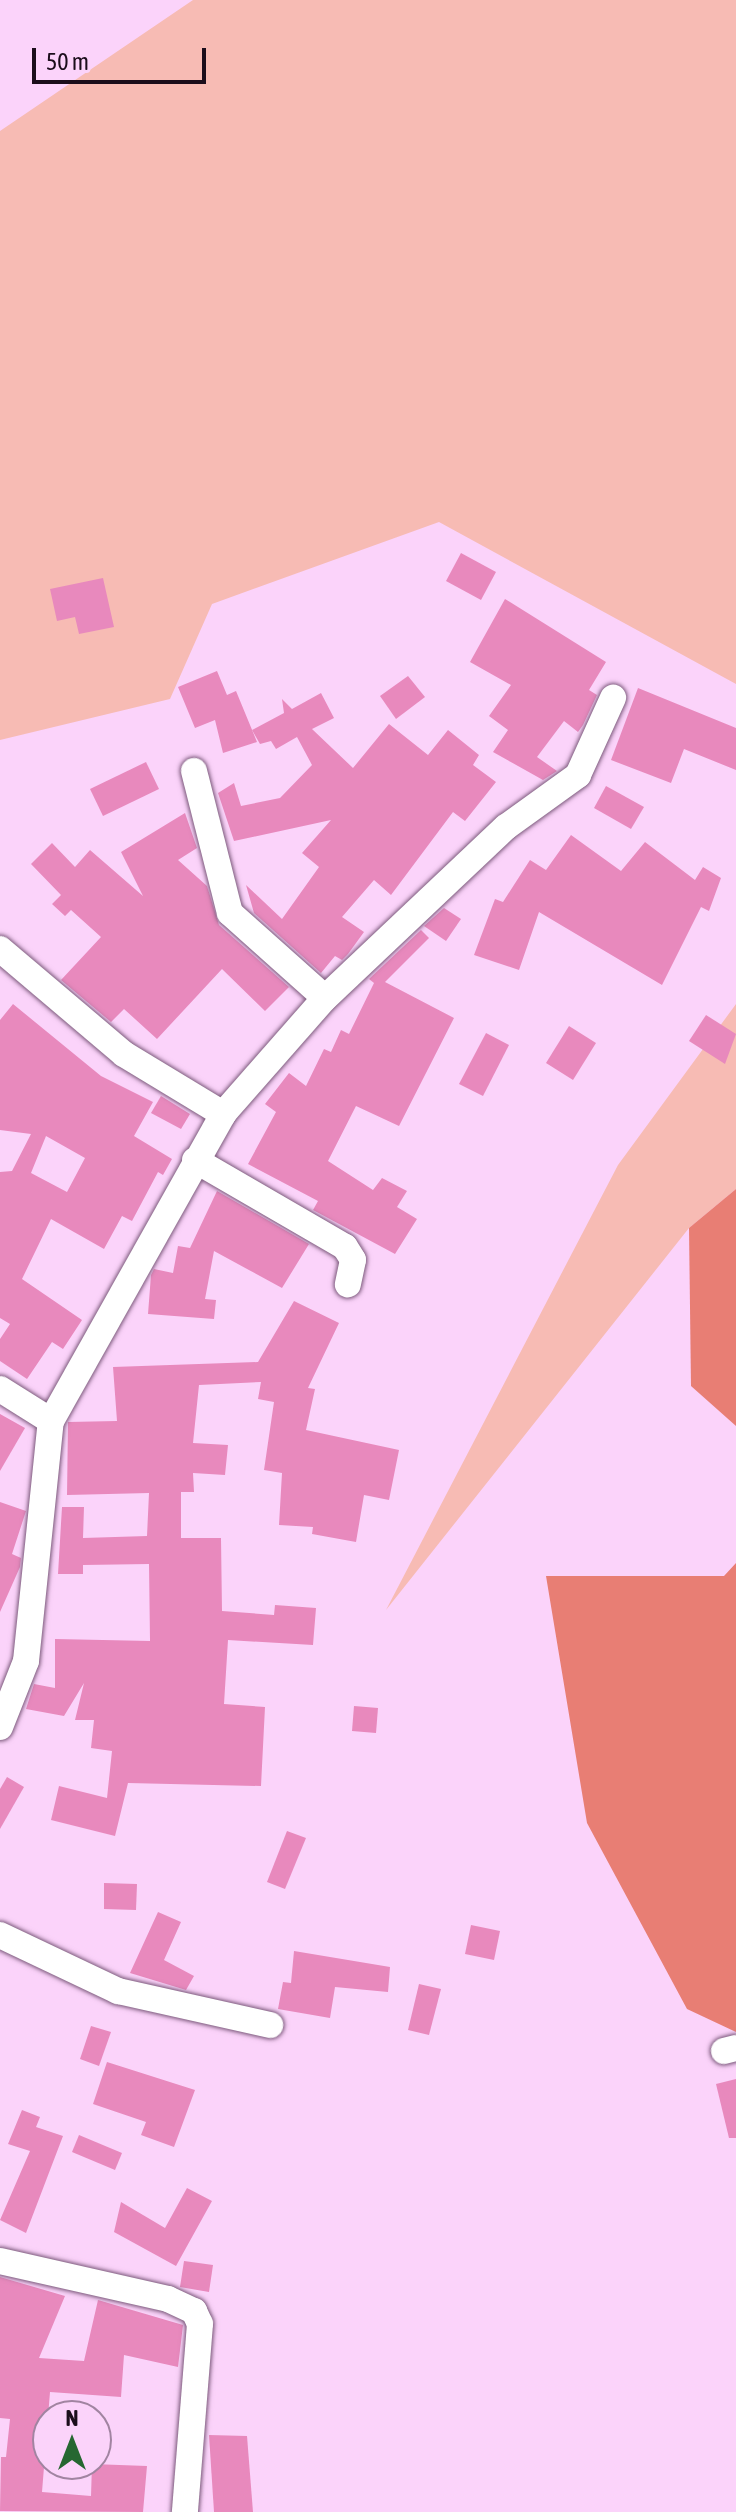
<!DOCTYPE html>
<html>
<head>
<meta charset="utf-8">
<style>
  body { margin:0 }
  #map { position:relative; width:736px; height:2512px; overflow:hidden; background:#fbd3fa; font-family:"Asap Condensed",sans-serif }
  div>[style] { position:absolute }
  .green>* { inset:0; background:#f7bbb4 }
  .forest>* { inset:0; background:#e87e74 }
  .building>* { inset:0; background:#e889bd }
  .roads { filter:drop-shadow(0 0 2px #7c5a7c) drop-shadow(0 0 2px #7c5a7c) }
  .minor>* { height:26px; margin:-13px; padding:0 13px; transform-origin:13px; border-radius:13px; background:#fff }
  span { translate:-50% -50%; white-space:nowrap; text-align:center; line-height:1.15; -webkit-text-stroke:7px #fbd3fa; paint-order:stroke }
  .north { position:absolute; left:32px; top:2400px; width:80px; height:80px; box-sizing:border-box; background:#fbd3fa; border:2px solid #a184a1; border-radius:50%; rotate:0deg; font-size:22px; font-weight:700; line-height:32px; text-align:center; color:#1b0d1b }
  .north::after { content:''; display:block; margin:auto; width:28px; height:36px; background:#266731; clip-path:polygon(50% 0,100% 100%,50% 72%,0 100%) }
  .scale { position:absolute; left:32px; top:48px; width:174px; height:36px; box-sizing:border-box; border:4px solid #1b0d1b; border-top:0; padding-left:10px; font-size:24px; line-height:28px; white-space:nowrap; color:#1b0d1b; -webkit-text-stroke:6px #fbd3fa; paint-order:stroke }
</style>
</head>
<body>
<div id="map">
  <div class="green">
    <i style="clip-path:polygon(193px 0,736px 0,736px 684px,439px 522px,212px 604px,170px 699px,0 740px,0 131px)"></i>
    <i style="clip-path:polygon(736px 1004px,736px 1189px,689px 1228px,386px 1610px,618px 1165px)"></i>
  </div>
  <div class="forest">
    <i style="clip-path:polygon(736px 1189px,736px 1426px,691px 1386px,689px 1228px)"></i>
    <i style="clip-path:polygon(736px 1563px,736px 2032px,687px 2009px,587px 1823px,546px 1576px,724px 1576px)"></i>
  </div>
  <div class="building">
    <i style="clip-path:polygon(461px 553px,496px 572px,481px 600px,446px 581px)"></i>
    <i style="clip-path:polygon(103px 578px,114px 627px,79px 634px,75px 617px,57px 621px,50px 589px)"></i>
    <i style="clip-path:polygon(505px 599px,606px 662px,589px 690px,597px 695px,583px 725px,578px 732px,564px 721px,537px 757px,557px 771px,543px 780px,493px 752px,508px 730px,489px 716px,511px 685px,470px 662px)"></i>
    <i style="clip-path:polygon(217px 671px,227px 695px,236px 691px,257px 742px,223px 753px,215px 720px,195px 728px,178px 687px)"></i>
    <i style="clip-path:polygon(408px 676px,425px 697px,396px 719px,380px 696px)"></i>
    <i style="clip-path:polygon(638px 688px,736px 728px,736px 770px,684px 749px,671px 783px,611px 760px)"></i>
    <i style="clip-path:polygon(321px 693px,334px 718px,312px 729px,353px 768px,389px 724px,428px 755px,448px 730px,479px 755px,473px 765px,496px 782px,465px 821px,453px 812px,391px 895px,374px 880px,342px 917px,364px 932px,348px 954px,342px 960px,335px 956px,321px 973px,254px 913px,246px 885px,282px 919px,319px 867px,302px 853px,331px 820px,234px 841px,218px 793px,234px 783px,241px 806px,280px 798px,312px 765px,297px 737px,276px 749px,271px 741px,260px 744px,252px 730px,284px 713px,282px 699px,292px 709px)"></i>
    <i style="clip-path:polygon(146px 762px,159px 789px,103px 816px,90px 789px)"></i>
    <i style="clip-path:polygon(606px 786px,644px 807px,631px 829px,594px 808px)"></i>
    <i style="clip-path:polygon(185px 813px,197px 848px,178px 860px,207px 886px,219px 925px,289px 987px,265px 1011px,222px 969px,157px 1039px,124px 1009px,111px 1022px,61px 980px,101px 937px,71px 910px,65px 916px,52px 904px,61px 895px,31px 864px,52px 843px,75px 867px,90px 850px,143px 896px,121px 852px)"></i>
    <i style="clip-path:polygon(571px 835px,621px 871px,645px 842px,695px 880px,703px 867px,721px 878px,709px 911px,701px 907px,662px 985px,539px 912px,519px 970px,474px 955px,495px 899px,503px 902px,530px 860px,546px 870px)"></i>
    <i style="clip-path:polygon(444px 908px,461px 919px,446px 941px,424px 926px)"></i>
    <i style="clip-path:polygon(421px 930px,429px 938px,385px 982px,454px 1018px,399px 1126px,356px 1106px,328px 1161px,373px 1190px,382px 1178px,407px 1191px,397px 1207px,417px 1219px,395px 1254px,313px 1210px,318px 1201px,248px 1164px,276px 1112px,265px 1104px,289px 1073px,306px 1086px,324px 1049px,331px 1052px,341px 1030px,349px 1034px,374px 983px,369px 979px)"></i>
    <i style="clip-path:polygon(evenodd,13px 1004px,101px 1076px,153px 1102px,134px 1136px,172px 1159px,163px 1175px,158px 1172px,132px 1221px,122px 1216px,104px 1249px,51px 1219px,22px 1279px,82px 1320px,63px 1349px,52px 1342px,27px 1379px,0 1361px,0 1339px,10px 1324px,0 1318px,0 1172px,12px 1171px,31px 1134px,0 1130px,0 1020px,13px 1004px,46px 1136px,85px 1158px,67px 1192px,31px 1173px,46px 1136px)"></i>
    <i style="clip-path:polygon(706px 1015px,736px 1034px,725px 1064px,689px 1041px)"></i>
    <i style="clip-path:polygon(569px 1026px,596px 1043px,573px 1080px,546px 1063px)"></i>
    <i style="clip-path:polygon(486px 1033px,509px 1045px,483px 1096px,459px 1084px)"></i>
    <i style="clip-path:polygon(161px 1096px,190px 1114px,181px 1129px,151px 1113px)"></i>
    <i style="clip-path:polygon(217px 1191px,309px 1244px,282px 1288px,214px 1251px,205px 1299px,216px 1300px,214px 1319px,148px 1314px,151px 1275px,154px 1269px,173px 1273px,178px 1246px,190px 1248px)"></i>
    <i style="clip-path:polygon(294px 1301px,339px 1323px,308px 1388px,315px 1389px,306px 1430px,399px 1450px,389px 1500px,364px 1495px,356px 1542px,312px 1534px,313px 1527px,279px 1525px,282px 1473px,264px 1470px,274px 1402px,258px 1399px,261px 1382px,199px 1385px,193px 1443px,228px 1445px,225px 1475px,193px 1473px,194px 1492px,181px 1492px,181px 1538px,221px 1538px,222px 1611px,274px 1615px,275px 1605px,316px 1608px,313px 1645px,228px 1640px,224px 1704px,265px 1707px,261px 1786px,128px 1783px,115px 1836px,51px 1820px,59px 1786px,107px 1798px,112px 1751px,91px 1748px,94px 1720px,75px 1720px,84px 1683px,64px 1716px,26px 1709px,34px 1684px,55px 1688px,55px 1639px,150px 1641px,149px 1564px,83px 1565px,83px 1574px,58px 1574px,62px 1507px,84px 1507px,83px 1538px,147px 1536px,149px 1493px,67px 1495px,68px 1422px,117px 1421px,113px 1367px,258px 1362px)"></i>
    <i style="clip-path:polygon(0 1414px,25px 1428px,0 1471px)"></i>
    <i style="clip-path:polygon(0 1502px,26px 1511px,12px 1554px,21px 1558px,20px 1567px,0 1612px)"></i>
    <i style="clip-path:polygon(354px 1706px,378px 1708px,376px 1733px,352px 1731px)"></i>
    <i style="clip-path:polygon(7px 1777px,24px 1787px,0 1829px,0 1789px)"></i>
    <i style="clip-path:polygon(287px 1831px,306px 1838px,285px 1889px,267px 1882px)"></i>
    <i style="clip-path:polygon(104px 1883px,137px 1884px,136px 1910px,104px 1909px)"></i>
    <i style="clip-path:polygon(158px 1912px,181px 1922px,164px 1960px,194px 1976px,186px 1990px,130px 1973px)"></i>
    <i style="clip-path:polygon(471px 1925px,500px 1931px,494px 1960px,465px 1954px)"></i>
    <i style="clip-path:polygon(294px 1951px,390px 1967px,388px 1992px,335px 1987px,330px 2018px,278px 2009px,283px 1982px,291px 1983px)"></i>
    <i style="clip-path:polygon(419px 1984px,441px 1989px,429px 2035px,408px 2030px)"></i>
    <i style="clip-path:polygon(91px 2026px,111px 2032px,99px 2066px,80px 2059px)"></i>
    <i style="clip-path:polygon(107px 2062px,195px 2090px,174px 2147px,141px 2135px,146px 2122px,93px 2104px)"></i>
    <i style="clip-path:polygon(736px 2079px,736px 2138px,729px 2138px,716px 2084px)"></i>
    <i style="clip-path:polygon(22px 2110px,40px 2117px,36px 2127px,63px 2136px,26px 2233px,0 2220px,30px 2151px,8px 2144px)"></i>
    <i style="clip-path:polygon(79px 2135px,122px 2153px,115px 2170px,72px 2152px)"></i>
    <i style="clip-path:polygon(187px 2188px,212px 2201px,176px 2266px,114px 2232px,121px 2202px,165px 2228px)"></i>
    <i style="clip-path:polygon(184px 2261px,213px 2265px,209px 2292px,180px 2287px)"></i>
    <i style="clip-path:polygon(0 2277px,65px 2296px,39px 2358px,84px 2361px,98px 2300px,183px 2325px,178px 2367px,124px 2355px,121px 2397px,50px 2392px,42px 2492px,91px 2496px,92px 2464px,147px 2466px,143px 2512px,0 2511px,1px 2457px,6px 2457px,10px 2419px,0 2418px)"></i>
    <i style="clip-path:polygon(209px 2435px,247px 2436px,253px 2512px,214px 2512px)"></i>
  </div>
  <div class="roads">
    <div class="minor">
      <i style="left:194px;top:771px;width:146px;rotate:75.8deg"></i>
      <i style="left:230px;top:913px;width:127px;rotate:41.8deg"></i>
      <i style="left:0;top:949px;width:162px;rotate:40.3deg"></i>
      <i style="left:124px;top:1054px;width:116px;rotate:31.2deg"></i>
      <i style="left:195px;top:1160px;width:173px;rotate:30.1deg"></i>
      <i style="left:345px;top:1247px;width:15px;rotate:58deg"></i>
      <i style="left:353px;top:1260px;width:25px;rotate:102deg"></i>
      <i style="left:0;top:1389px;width:60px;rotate:32.1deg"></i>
      <i style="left:0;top:1727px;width:71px;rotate:-68.5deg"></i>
      <i style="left:26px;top:1661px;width:241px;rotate:-84.1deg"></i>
      <i style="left:51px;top:1421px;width:352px;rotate:-60.7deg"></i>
      <i style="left:223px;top:1114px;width:154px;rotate:-48.7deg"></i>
      <i style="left:325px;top:998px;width:249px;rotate:-43.4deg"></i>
      <i style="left:506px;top:827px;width:89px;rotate:-35.8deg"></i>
      <i style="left:578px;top:775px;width:85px;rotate:-65.6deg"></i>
      <i style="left:0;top:1935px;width:131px;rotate:25.4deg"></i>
      <i style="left:118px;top:1991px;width:156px;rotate:12.6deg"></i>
      <i style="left:724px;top:2051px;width:12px;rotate:-14deg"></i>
      <i style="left:0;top:2261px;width:172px;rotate:12.7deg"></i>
      <i style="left:168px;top:2299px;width:29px;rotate:25deg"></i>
      <i style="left:194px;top:2311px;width:14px;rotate:65deg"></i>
      <i style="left:200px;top:2324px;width:189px;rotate:94.6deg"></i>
    </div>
  </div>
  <div class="north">N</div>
  <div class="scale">50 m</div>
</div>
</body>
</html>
